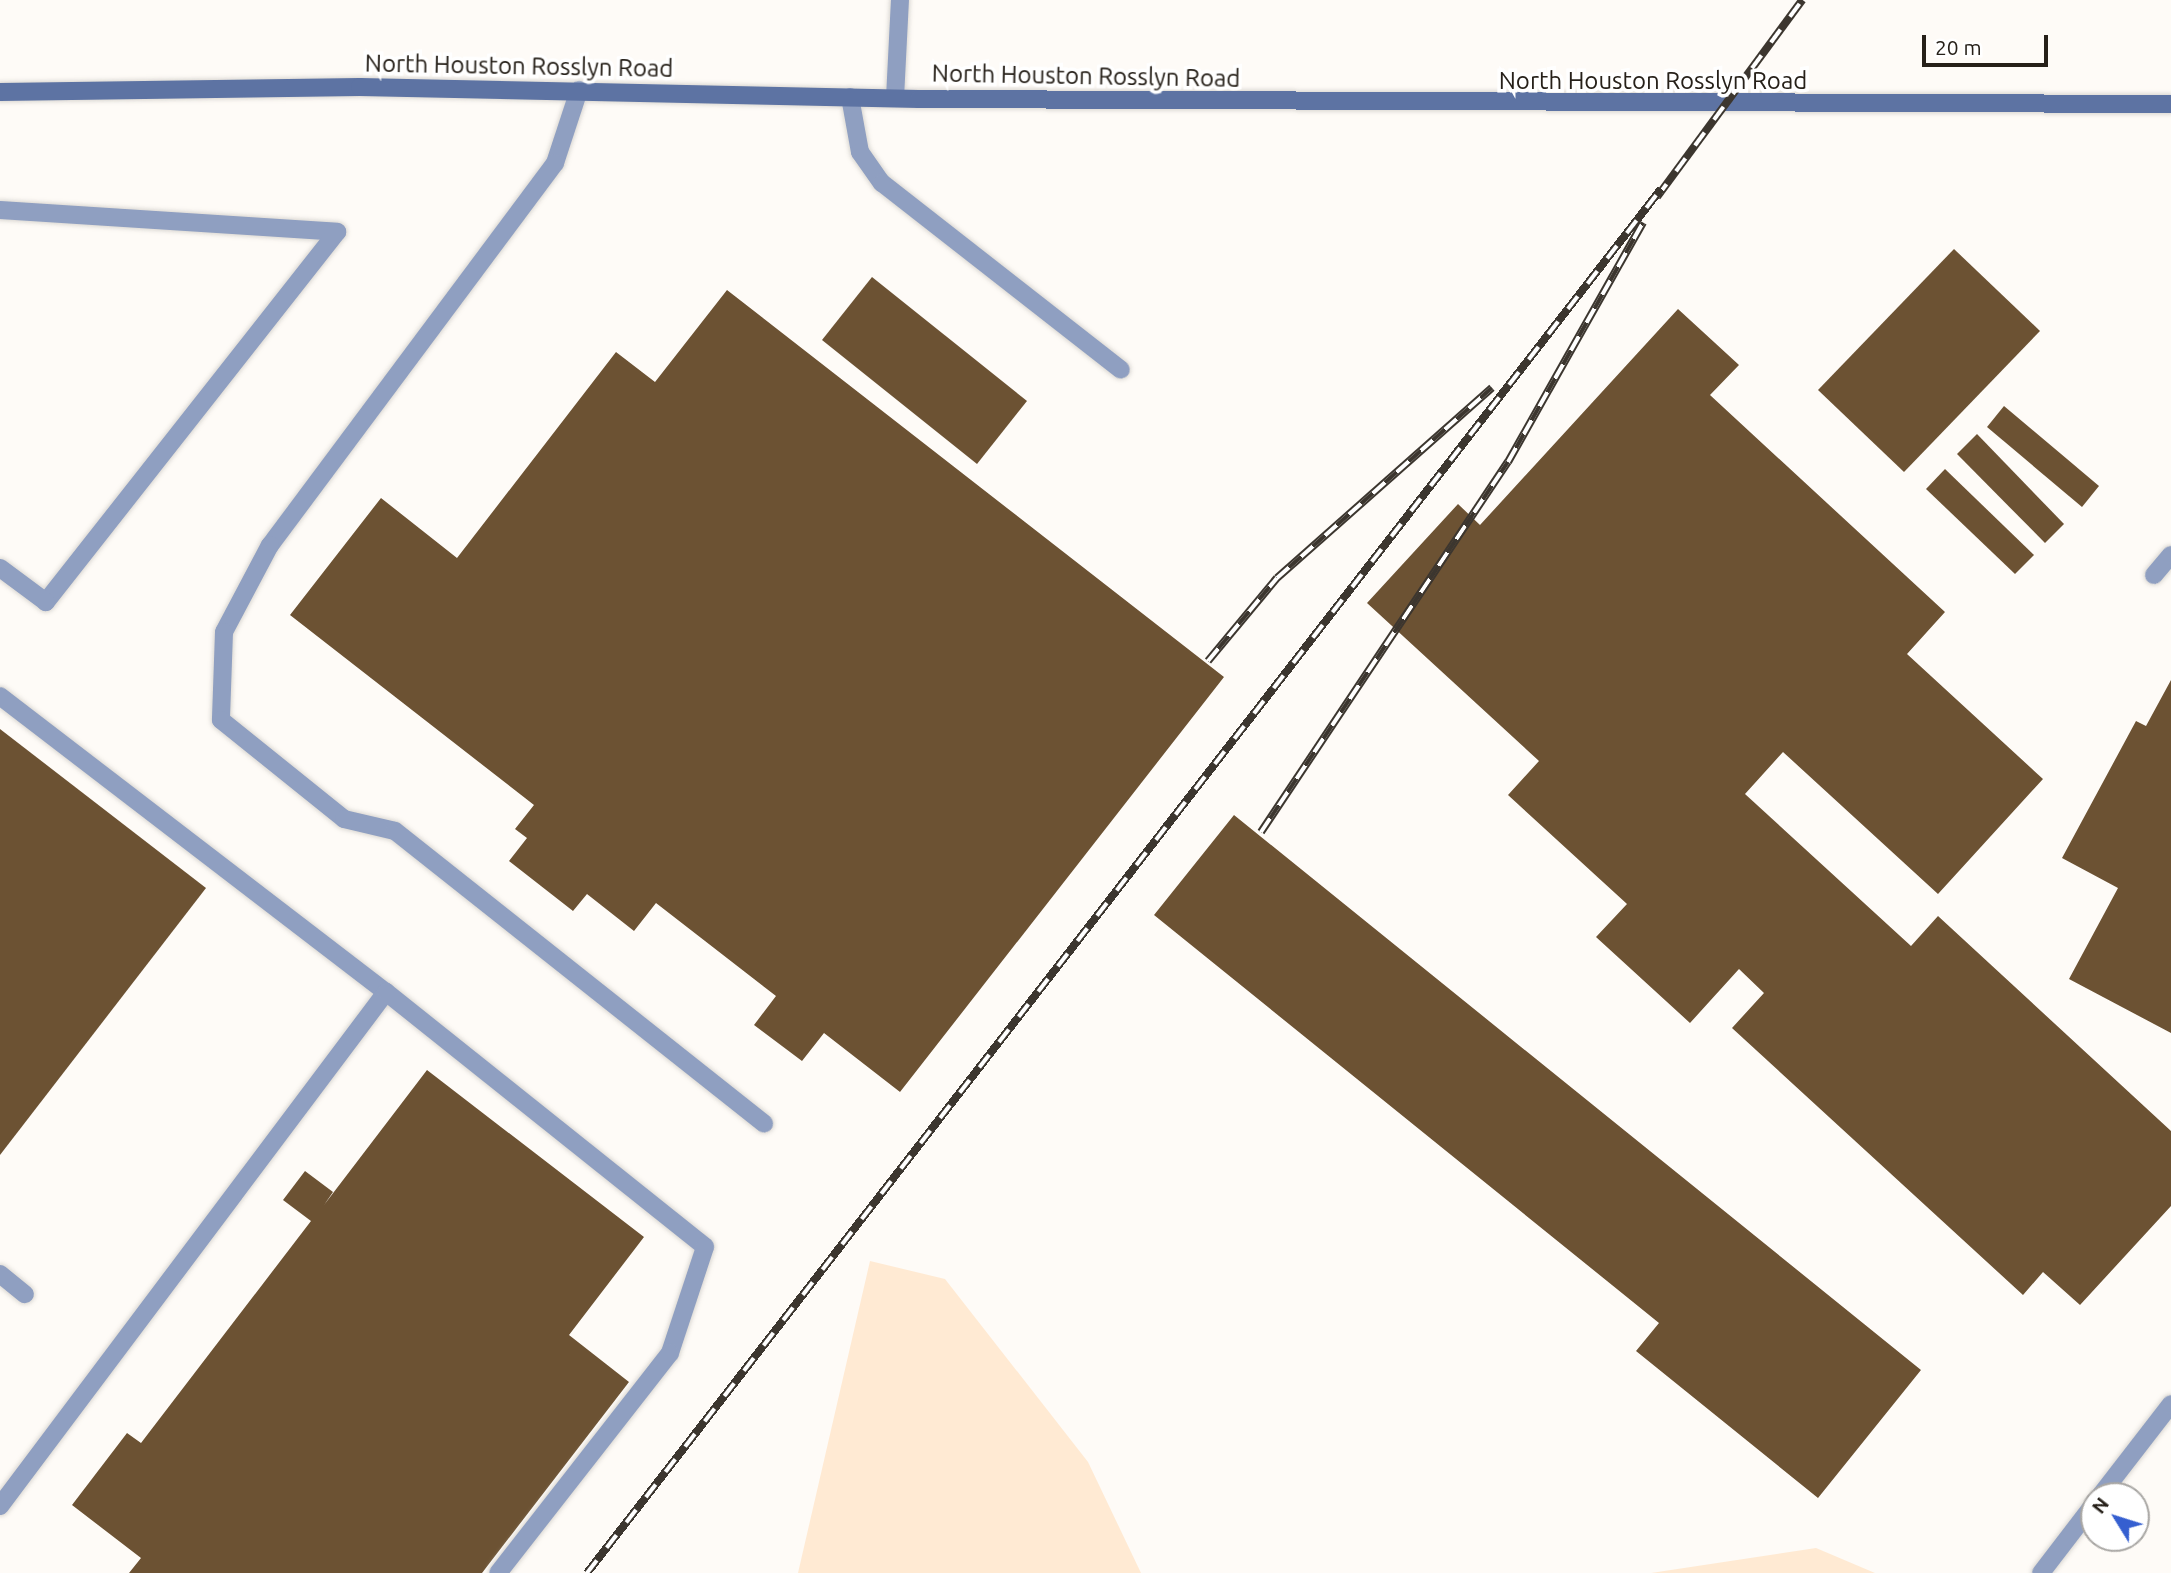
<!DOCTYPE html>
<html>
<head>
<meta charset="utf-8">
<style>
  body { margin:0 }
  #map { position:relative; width:2171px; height:1573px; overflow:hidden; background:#fefbf7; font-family:Ubuntu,sans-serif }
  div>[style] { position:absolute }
  .green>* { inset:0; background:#ffead3 }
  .building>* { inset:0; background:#6c5233 }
  .roads { filter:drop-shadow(0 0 2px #dbd8d3) drop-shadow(0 0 2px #dbd8d3) }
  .lane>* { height:18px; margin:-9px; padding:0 9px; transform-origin:9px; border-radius:9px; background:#8f9fc1 }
  .street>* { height:18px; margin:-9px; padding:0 9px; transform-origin:9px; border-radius:9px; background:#8f9fc1 }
  .secondary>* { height:18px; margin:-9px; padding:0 9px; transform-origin:9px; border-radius:9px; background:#5d73a3 }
  .rail>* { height:8px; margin-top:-4px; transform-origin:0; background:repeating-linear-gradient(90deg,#fff 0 16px,#3c362f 0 32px); box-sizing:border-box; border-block:2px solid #3c362f }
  span { translate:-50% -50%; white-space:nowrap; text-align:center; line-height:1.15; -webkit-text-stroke:7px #fff; paint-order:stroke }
  .street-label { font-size:24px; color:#262019 }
  .north { position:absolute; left:2080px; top:1482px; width:70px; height:70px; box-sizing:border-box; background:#fff; border:2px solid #a8a6a3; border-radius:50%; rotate:308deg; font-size:19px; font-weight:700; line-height:28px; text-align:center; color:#262019 }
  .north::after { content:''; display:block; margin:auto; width:24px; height:32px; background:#355fd0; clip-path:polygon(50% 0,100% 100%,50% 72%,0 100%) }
  .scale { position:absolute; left:1922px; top:35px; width:126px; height:32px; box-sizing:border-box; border:4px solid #262019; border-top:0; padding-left:9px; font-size:21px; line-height:24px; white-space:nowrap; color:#262019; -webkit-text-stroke:5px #fff; paint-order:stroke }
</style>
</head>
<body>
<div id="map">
  <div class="green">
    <i style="clip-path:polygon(870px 1261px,945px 1279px,1088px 1462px,1141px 1573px,798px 1573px)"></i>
    <i style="clip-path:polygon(1816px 1548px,1875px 1573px,1651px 1573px)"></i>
  </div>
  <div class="building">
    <i style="clip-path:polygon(1954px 249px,2040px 331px,1904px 472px,1818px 390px)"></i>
    <i style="clip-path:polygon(872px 277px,1027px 401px,977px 464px,822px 340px)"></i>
    <i style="clip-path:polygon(727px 290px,1224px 677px,900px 1092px,824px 1033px,802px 1061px,754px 1025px,776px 996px,656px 903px,634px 931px,587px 894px,573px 911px,509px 861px,527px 838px,515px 829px,534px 805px,290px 615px,381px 498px,457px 558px,616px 352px,655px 382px)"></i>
    <i style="clip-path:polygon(1678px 309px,1739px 365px,1710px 395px,1945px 612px,1907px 654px,2043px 779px,1938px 894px,1783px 752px,1745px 794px,1911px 946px,1938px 916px,2171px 1131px,2171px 1206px,2080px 1305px,2043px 1272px,2023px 1295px,1732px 1028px,1764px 993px,1739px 969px,1690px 1023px,1596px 937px,1627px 904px,1508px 795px,1539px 761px,1367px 603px,1458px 504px,1480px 525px)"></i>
    <i style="clip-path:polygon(2004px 406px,2099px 486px,2082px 507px,1987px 427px)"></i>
    <i style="clip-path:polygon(1977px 434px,2064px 524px,2045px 543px,1957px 454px)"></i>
    <i style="clip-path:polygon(1945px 469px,2034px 555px,2015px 574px,1926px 489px)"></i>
    <i style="clip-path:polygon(2171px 680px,2171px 1033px,2069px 979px,2118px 888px,2062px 858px,2136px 721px,2146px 726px)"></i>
    <i style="clip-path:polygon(0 729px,206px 888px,0 1155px)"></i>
    <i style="clip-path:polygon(1234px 815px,1921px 1370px,1818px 1498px,1636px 1351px,1659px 1323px,1154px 915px)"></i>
    <i style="clip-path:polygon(427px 1070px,644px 1237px,569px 1335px,629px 1382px,482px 1573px,129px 1573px,141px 1558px,72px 1505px,127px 1433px,141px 1443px,311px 1221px,283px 1200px,305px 1171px,333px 1192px,324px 1205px)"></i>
  </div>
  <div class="roads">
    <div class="lane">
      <i style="left:579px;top:90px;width:77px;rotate:108.2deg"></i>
      <i style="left:555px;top:163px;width:477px;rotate:126.7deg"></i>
      <i style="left:270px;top:545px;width:98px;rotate:117.9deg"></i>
      <i style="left:224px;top:632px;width:88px;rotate:92deg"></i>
      <i style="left:221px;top:720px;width:158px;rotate:38.8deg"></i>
      <i style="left:344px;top:819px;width:52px;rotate:13.2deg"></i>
      <i style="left:395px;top:831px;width:471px;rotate:38.4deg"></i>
      <i style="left:850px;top:97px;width:56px;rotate:79.7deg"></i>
      <i style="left:860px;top:152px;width:38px;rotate:55deg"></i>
      <i style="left:882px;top:183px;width:303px;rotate:38deg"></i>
      <i style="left:895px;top:98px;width:98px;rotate:-87.1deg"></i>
      <i style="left:0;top:210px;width:338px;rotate:3.7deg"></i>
      <i style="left:337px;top:232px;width:471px;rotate:128.2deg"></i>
      <i style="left:46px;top:602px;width:57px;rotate:-143.5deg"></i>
      <i style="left:2154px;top:575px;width:26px;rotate:-50deg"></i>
      <i style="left:0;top:696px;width:486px;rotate:37.5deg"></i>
      <i style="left:0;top:1274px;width:32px;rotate:39deg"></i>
      <i style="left:0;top:1506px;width:643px;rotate:-53.09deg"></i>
      <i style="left:386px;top:992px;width:408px;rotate:38.6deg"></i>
      <i style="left:705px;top:1247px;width:112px;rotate:108.3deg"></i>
      <i style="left:670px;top:1353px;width:279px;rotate:128deg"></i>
    </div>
    <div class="street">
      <i style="left:2100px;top:1496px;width:116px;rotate:-52.3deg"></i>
      <i style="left:2041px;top:1573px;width:87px;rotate:-52.5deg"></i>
    </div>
    <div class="secondary">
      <i style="left:0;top:92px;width:360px;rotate:-0.8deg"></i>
      <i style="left:360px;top:87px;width:559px;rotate:1.23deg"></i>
      <i style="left:919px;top:99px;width:1252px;rotate:0.23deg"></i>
    </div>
  </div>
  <div class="rail">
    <i style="left:1657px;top:197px;width:245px;rotate:-53.6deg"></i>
    <i style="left:1208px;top:661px;width:108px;rotate:-50.3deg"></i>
    <i style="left:1277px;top:578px;width:287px;rotate:-41.5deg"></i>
    <i style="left:1261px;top:832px;width:445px;rotate:-56.3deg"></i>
    <i style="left:1508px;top:462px;width:275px;rotate:-60.6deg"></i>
    <i style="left:587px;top:1573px;width:1752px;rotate:-52.19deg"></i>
  </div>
  <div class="street-label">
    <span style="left:519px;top:66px;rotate:1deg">North Houston Rosslyn Road</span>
    <span style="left:1086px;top:76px;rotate:1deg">North Houston Rosslyn Road</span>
    <span style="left:1653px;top:81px">North Houston Rosslyn Road</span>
  </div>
  <div class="north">N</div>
  <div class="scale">20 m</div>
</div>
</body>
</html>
